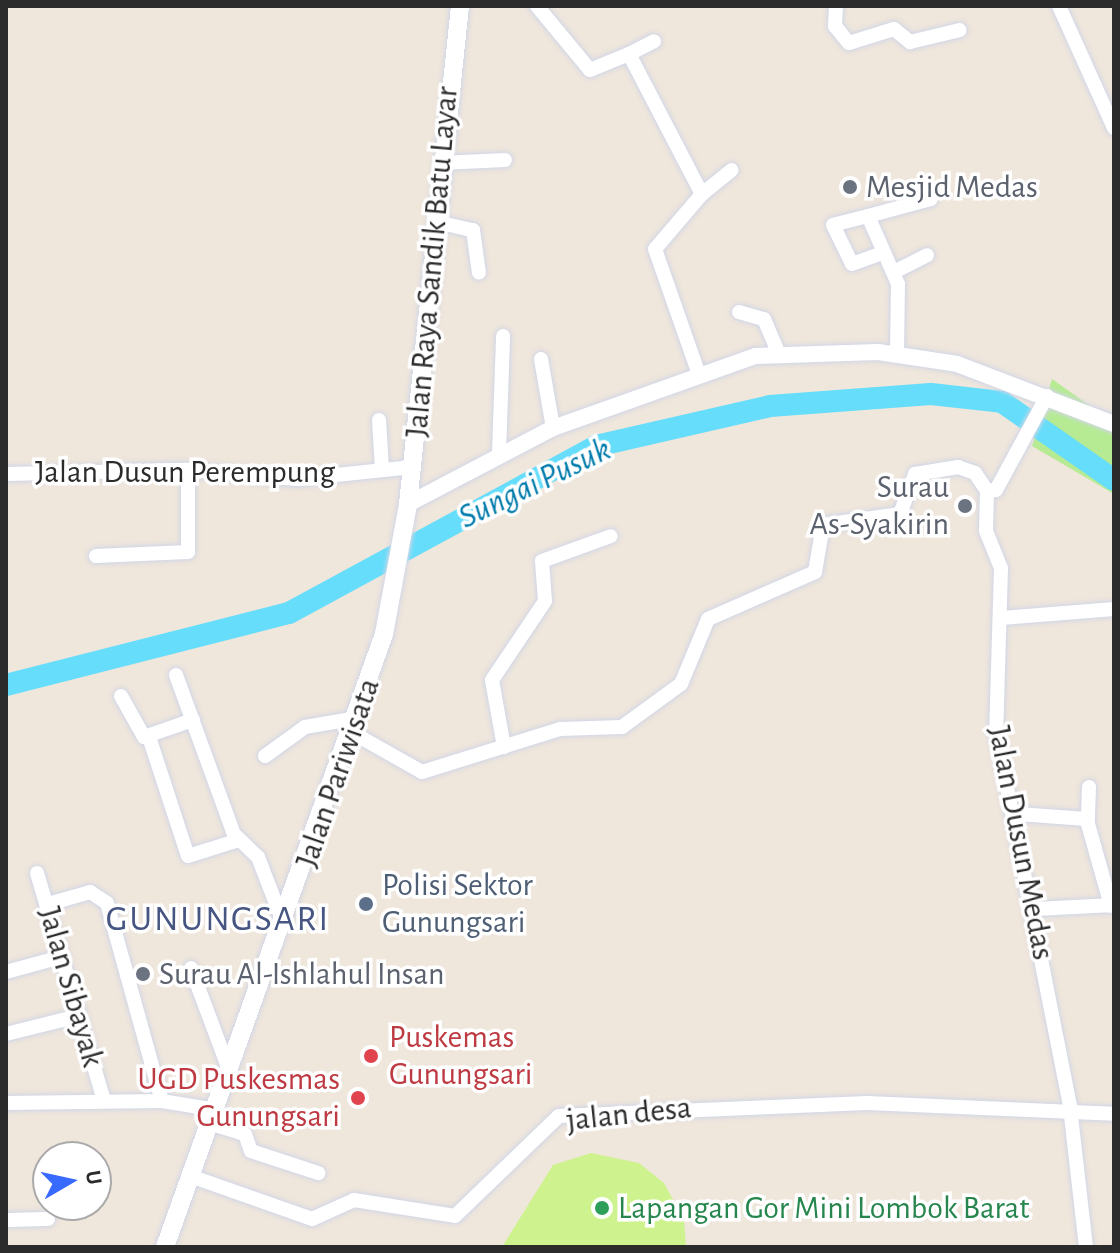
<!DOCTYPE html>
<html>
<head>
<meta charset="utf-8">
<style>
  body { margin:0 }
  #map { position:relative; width:1120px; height:1253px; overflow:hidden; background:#efe6dc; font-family:"Alegreya Sans",sans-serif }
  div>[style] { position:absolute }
  .green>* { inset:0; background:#b6eb93 }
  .pitch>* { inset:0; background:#cef38e }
  .river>* { height:22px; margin:-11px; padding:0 11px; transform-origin:11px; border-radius:11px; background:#65ddfb }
  .roads { filter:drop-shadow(0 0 2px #d1d6e6) drop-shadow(0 0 2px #d1d6e6) }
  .minor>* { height:14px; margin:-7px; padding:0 7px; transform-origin:7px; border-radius:7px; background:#fff }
  .tertiary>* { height:16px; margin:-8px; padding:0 8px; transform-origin:8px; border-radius:8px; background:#fff }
  .secondary>* { height:18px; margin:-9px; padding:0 9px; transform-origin:9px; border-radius:9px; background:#fff }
  .dots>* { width:22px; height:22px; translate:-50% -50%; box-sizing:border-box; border:4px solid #fff; border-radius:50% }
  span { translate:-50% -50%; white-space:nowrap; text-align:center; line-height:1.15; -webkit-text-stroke:7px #fff; paint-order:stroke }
  .worship-label { font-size:32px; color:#5b616d }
  .left { translate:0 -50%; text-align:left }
  .right { translate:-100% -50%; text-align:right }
  .street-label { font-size:32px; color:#2b2b2b }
  .service-label { font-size:32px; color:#4e5e75 }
  .health-label { font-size:32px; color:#be3a42 }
  .leisure-label { font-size:32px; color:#27864d }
  .water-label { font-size:34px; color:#007bab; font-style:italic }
  .quarter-label { font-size:36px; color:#465581; letter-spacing:2px }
  .frame { position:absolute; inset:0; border:8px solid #2b2b2b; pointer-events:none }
  .north { position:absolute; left:32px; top:1141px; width:80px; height:80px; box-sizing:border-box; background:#fff; border:2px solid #aaa; border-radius:50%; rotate:81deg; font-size:22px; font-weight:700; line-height:32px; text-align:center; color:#2b2b2b }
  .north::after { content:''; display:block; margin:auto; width:28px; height:36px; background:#396aff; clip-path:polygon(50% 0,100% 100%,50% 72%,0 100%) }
</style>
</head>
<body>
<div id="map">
  <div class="green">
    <i style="clip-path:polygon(1052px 379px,1114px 423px,1114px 494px,1032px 446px)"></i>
  </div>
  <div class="pitch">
    <i style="clip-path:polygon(591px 1153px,639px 1163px,664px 1183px,684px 1220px,686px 1247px,502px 1247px,553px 1165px)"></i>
  </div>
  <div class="river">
    <i style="left:6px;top:685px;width:292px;rotate:-14.3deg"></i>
    <i style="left:289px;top:613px;width:349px;rotate:-28.5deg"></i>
    <i style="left:596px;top:446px;width:179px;rotate:-12.9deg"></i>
    <i style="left:770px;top:406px;width:161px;rotate:-4.3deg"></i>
    <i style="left:931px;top:394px;width:71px;rotate:6.4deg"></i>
    <i style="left:1002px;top:402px;width:136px;rotate:34.9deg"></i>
  </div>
  <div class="roads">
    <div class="minor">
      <i style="left:537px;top:6px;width:83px;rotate:50.4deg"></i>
      <i style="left:590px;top:70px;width:42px;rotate:-22.3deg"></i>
      <i style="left:629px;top:54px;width:158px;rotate:62.5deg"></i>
      <i style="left:702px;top:194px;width:72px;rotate:130.5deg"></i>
      <i style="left:655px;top:249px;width:130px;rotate:70.7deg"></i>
      <i style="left:836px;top:6px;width:20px;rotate:93deg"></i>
      <i style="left:835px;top:26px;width:22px;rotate:51deg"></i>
      <i style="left:849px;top:43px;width:47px;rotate:-17.3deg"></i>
      <i style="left:894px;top:29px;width:21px;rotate:39deg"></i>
      <i style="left:910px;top:42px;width:51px;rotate:-13.5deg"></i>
      <i style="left:1059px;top:6px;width:134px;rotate:65.7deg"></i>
      <i style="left:629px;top:54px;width:28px;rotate:-27deg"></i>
      <i style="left:441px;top:163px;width:64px;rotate:-2.7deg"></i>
      <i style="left:702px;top:194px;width:38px;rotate:-39deg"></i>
      <i style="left:868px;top:216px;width:36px;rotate:166deg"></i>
      <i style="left:833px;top:225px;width:43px;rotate:64deg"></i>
      <i style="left:852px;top:264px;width:33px;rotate:-20deg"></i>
      <i style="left:437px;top:222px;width:37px;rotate:13deg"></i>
      <i style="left:473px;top:230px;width:43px;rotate:82.1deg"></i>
      <i style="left:894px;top:272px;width:37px;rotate:-27deg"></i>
      <i style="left:739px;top:312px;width:26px;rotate:16deg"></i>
      <i style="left:764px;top:319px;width:38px;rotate:67deg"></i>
      <i style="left:897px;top:354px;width:70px;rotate:-89.2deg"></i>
      <i style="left:898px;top:284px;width:74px;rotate:-113.8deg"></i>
      <i style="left:868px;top:216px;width:65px;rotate:-15.1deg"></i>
      <i style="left:541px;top:359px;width:70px;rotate:80.1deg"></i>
      <i style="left:379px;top:420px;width:49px;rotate:86.5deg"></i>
      <i style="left:499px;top:453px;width:117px;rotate:-88deg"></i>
      <i style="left:6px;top:474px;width:182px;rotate:-1.3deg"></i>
      <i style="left:188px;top:470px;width:110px;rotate:4.7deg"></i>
      <i style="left:298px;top:479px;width:115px;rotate:-6deg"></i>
      <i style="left:987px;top:491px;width:9px;rotate:-6deg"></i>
      <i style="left:996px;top:490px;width:107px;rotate:-61.5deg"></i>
      <i style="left:96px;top:556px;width:92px;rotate:-2.5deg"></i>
      <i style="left:188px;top:552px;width:82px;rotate:-90deg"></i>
      <i style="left:1002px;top:618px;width:112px;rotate:-4.6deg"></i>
      <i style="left:176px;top:675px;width:169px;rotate:70deg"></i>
      <i style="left:234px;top:834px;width:33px;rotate:44deg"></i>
      <i style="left:258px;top:857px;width:70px;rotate:69deg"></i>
      <i style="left:121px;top:696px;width:47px;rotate:60.7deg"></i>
      <i style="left:144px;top:737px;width:52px;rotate:-19.1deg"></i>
      <i style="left:346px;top:729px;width:87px;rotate:29.5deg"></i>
      <i style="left:422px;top:772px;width:145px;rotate:-17.3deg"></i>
      <i style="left:560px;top:729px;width:62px;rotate:-1.8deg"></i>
      <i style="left:622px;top:727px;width:73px;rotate:-36.1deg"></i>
      <i style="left:681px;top:684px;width:70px;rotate:-67.4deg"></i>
      <i style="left:708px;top:619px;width:117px;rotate:-23.7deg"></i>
      <i style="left:815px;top:572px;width:48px;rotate:-80.3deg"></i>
      <i style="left:823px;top:525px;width:78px;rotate:-8.1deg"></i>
      <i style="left:900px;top:514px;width:43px;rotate:-69.4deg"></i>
      <i style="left:915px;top:474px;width:44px;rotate:-9.2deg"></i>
      <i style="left:958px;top:467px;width:18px;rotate:19deg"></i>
      <i style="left:975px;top:473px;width:22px;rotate:56deg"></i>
      <i style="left:987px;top:491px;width:40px;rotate:91.4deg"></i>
      <i style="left:986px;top:531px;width:40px;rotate:68deg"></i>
      <i style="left:1001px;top:568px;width:164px;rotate:91.7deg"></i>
      <i style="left:996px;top:732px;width:382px;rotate:78.8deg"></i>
      <i style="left:1070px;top:1107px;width:141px;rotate:83.5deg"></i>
      <i style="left:149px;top:737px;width:125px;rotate:71.9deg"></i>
      <i style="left:188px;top:856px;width:53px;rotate:-17.4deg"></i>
      <i style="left:504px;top:747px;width:68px;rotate:-100.2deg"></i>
      <i style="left:492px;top:680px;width:95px;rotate:-56.1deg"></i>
      <i style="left:545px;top:601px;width:40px;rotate:-94.3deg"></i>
      <i style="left:542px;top:561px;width:73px;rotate:-19.9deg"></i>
      <i style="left:265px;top:756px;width:49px;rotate:-35.9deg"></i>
      <i style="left:305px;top:727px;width:53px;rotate:-9.8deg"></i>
      <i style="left:1089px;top:787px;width:37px;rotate:92deg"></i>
      <i style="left:1088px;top:824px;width:85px;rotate:74.3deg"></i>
      <i style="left:1018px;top:814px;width:69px;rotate:4.1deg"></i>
      <i style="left:37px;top:873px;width:237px;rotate:73.6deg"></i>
      <i style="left:48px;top:904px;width:44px;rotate:-15.9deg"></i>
      <i style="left:90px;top:892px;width:20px;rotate:33deg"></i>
      <i style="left:107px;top:903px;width:205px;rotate:74.5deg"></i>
      <i style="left:1035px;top:909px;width:79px;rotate:-2.9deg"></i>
      <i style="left:191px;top:968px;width:114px;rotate:69.5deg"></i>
      <i style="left:6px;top:972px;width:57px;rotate:-15.3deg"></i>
      <i style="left:6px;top:1034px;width:74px;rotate:-14deg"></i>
      <i style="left:6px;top:1103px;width:156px;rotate:-0.7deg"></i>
      <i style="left:162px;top:1101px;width:56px;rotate:9.3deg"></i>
      <i style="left:212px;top:1124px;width:34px;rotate:17deg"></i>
      <i style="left:245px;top:1134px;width:18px;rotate:71deg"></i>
      <i style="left:251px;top:1151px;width:71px;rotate:18.2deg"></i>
      <i style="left:193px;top:1177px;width:126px;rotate:19.4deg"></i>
      <i style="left:312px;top:1219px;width:46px;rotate:-24.3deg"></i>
      <i style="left:354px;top:1200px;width:102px;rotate:9deg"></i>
      <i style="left:455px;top:1216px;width:144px;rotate:-43.9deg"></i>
      <i style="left:559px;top:1116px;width:308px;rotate:-2.4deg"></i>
      <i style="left:867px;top:1103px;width:247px;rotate:2.5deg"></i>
      <i style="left:6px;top:1220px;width:42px;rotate:-1.4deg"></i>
    </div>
    <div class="tertiary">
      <i style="left:408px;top:504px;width:164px;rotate:-27.7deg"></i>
      <i style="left:553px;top:428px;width:214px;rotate:-19.6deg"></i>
      <i style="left:755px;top:356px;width:123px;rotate:-1.9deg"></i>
      <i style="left:878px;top:352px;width:80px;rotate:8.6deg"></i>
      <i style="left:957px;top:364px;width:168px;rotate:20.9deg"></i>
    </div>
    <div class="secondary">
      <i style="left:165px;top:1247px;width:651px;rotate:-70.34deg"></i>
      <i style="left:384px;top:634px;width:132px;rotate:-79.5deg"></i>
      <i style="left:408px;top:504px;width:501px;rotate:-84.04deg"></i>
    </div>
  </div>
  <div class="dots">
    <i style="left:850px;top:187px;background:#6b7280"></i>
    <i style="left:965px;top:506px;background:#6b7280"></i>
    <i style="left:366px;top:904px;background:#5c6f8a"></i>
    <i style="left:143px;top:974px;background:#6b7280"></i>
    <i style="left:371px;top:1056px;background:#e0444e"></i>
    <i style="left:358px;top:1098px;background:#e0444e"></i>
    <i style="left:602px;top:1208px;background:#2e9e5b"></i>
  </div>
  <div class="worship-label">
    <span class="left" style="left:866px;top:187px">Mesjid Medas</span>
    <span class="right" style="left:949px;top:506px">Surau<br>As-Syakirin</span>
    <span class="left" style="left:159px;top:974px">Surau Al-Ishlahul Insan</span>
  </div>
  <div class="street-label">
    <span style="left:432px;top:262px;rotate:-85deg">Jalan Raya Sandik Batu Layar</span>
    <span style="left:185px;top:472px">Jalan Dusun Perempung</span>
    <span style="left:338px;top:773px;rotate:-71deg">Jalan Pariwisata</span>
    <span style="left:1021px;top:843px;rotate:79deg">Jalan Dusun Medas</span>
    <span style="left:71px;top:987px;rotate:74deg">Jalan Sibayak</span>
    <span style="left:629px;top:1114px;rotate:-6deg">jalan desa</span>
  </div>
  <div class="service-label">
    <span class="left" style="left:382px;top:904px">Polisi Sektor<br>Gunungsari</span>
  </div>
  <div class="health-label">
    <span class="left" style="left:389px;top:1056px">Puskemas<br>Gunungsari</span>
    <span class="right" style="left:340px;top:1098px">UGD Puskesmas<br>Gunungsari</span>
  </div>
  <div class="leisure-label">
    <span class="left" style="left:618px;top:1208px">Lapangan Gor Mini Lombok Barat</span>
  </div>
  <div class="water-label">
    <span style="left:535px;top:484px;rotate:-26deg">Sungai Pusuk</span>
  </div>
  <div class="quarter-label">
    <span style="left:218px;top:920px">GUNUNGSARI</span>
  </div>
  <div class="frame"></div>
  <div class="north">U</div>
</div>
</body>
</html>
